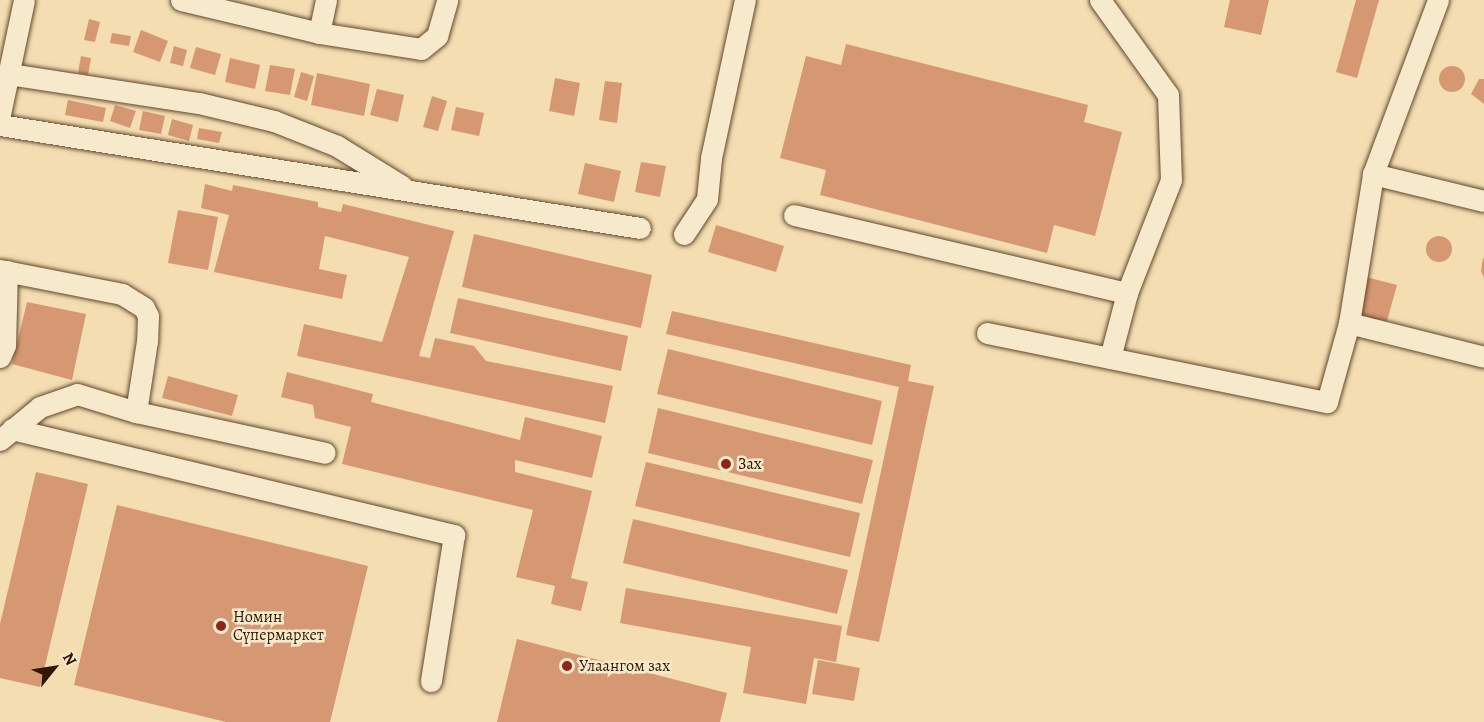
<!DOCTYPE html>
<html>
<head>
<meta charset="utf-8">
<style>
  body { margin:0 }
  #map { position:relative; width:1484px; height:722px; overflow:hidden; background:#f3ddb1; font-family:Alegreya,serif }
  div>[style] { position:absolute }
  .building>* { inset:0; background:#d69872 }
  .round { border-radius:50% }
  .roads { filter:drop-shadow(0 0 2px #62482c) drop-shadow(0 0 2px #62482c) }
  .minor>* { height:21px; margin:-10.5px; padding:0 10.5px; transform-origin:10.5px; border-radius:10.5px; background:#f7e9cc }
  .dots>* { width:16px; height:16px; translate:-50% -50%; box-sizing:border-box; border:3px solid #f7e9cc; border-radius:50% }
  span { translate:-50% -50%; white-space:nowrap; text-align:center; line-height:1.15; -webkit-text-stroke:5px #f7e9cc; paint-order:stroke }
  .poi-label { font-size:16px; color:#321700 }
  .left { translate:0 -50%; text-align:left }
  .north { position:absolute; left:24px; top:638px; width:60px; height:60px; -webkit-text-stroke:4px #f7e9cc; paint-order:stroke; rotate:60deg; font-size:16px; font-weight:700; line-height:24px; text-align:center; color:#321700 }
  .north::after { content:''; display:block; margin:auto; width:21px; height:27px; background:#321700; clip-path:polygon(50% 0,100% 100%,50% 72%,0 100%) }
</style>
</head>
<body>
<div id="map">
  <div class="building">
    <i style="clip-path:polygon(1230px 0,1269px 0,1261px 35px,1224px 27px)"></i>
    <i style="clip-path:polygon(1356px 0,1379px 0,1357px 78px,1336px 72px)"></i>
    <i style="clip-path:polygon(89px 19px,100px 22px,95px 42px,84px 40px)"></i>
    <i style="clip-path:polygon(141px 30px,168px 41px,160px 62px,133px 52px)"></i>
    <i style="clip-path:polygon(112px 33px,131px 36px,129px 46px,110px 43px)"></i>
    <i style="clip-path:polygon(846px 44px,1088px 105px,1084px 122px,1122px 132px,1095px 236px,1054px 225px,1047px 253px,820px 195px,826px 170px,780px 158px,806px 56px,841px 65px)"></i>
    <i style="clip-path:polygon(174px 46px,187px 50px,183px 66px,170px 63px)"></i>
    <i style="clip-path:polygon(196px 47px,221px 54px,215px 75px,190px 68px)"></i>
    <i style="clip-path:polygon(81px 56px,91px 58px,88px 75px,78px 73px)"></i>
    <i style="clip-path:polygon(230px 58px,260px 65px,255px 89px,225px 82px)"></i>
    <i style="clip-path:polygon(270px 65px,295px 69px,290px 95px,265px 91px)"></i>
    <i class="round" style="left:1439px;top:66px;width:26px;height:26px"></i>
    <i style="clip-path:polygon(301px 72px,314px 76px,307px 101px,294px 97px)"></i>
    <i style="clip-path:polygon(317px 73px,370px 84px,364px 116px,311px 105px)"></i>
    <i style="clip-path:polygon(555px 78px,580px 83px,574px 116px,549px 111px)"></i>
    <i style="clip-path:polygon(1479px 79px,1484px 79px,1484px 104px,1471px 94px)"></i>
    <i style="clip-path:polygon(605px 81px,622px 83px,617px 123px,599px 120px)"></i>
    <i style="clip-path:polygon(377px 89px,404px 95px,398px 122px,370px 115px)"></i>
    <i style="clip-path:polygon(432px 96px,447px 101px,438px 131px,423px 127px)"></i>
    <i style="clip-path:polygon(68px 100px,106px 108px,103px 122px,65px 115px)"></i>
    <i style="clip-path:polygon(115px 105px,136px 111px,130px 128px,110px 121px)"></i>
    <i style="clip-path:polygon(456px 107px,484px 113px,479px 136px,451px 130px)"></i>
    <i style="clip-path:polygon(143px 111px,165px 116px,161px 134px,139px 130px)"></i>
    <i style="clip-path:polygon(172px 119px,193px 125px,189px 141px,168px 135px)"></i>
    <i style="clip-path:polygon(199px 128px,222px 132px,219px 143px,197px 139px)"></i>
    <i style="clip-path:polygon(641px 162px,666px 166px,660px 197px,635px 192px)"></i>
    <i style="clip-path:polygon(585px 163px,621px 171px,614px 202px,578px 194px)"></i>
    <i style="clip-path:polygon(205px 184px,232px 191px,233px 185px,318px 202px,318px 207px,341px 212px,343px 204px,454px 231px,419px 356px,430px 358px,435px 338px,474px 346px,486px 361px,613px 386px,605px 423px,297px 356px,304px 324px,382px 342px,409px 257px,325px 236px,319px 269px,347px 275px,342px 299px,214px 272px,229px 215px,201px 208px)"></i>
    <i style="clip-path:polygon(178px 210px,218px 217px,208px 270px,168px 263px)"></i>
    <i style="clip-path:polygon(716px 225px,784px 246px,776px 272px,708px 252px)"></i>
    <i style="clip-path:polygon(474px 234px,652px 275px,641px 328px,462px 287px)"></i>
    <i class="round" style="left:1426px;top:236px;width:26px;height:26px"></i>
    <i style="clip-path:polygon(1483px 258px,1484px 259px,1484px 278px,1481px 271px)"></i>
    <i style="clip-path:polygon(1366px 277px,1397px 285px,1387px 321px,1361px 317px)"></i>
    <i style="clip-path:polygon(458px 298px,628px 336px,621px 371px,450px 333px)"></i>
    <i style="clip-path:polygon(27px 302px,86px 314px,72px 380px,12px 364px)"></i>
    <i style="clip-path:polygon(672px 311px,911px 365px,908px 381px,934px 386px,879px 642px,846px 635px,899px 387px,666px 334px)"></i>
    <i style="clip-path:polygon(668px 349px,882px 401px,872px 445px,657px 394px)"></i>
    <i style="clip-path:polygon(287px 372px,373px 394px,371px 402px,520px 440px,525px 417px,602px 436px,592px 478px,515px 460px,515px 472px,592px 491px,571px 578px,588px 582px,581px 611px,551px 604px,555px 586px,516px 577px,533px 510px,342px 464px,351px 427px,315px 418px,313px 405px,281px 397px)"></i>
    <i style="clip-path:polygon(168px 376px,238px 395px,232px 416px,162px 398px)"></i>
    <i style="clip-path:polygon(658px 408px,873px 460px,862px 504px,648px 453px)"></i>
    <i style="clip-path:polygon(646px 462px,860px 513px,850px 557px,635px 506px)"></i>
    <i style="clip-path:polygon(36px 472px,88px 484px,40px 687px,0 678px,0 624px)"></i>
    <i style="clip-path:polygon(117px 505px,368px 566px,330px 722px,226px 722px,74px 685px)"></i>
    <i style="clip-path:polygon(633px 519px,848px 570px,837px 614px,623px 563px)"></i>
    <i style="clip-path:polygon(626px 588px,842px 626px,836px 662px,814px 658px,806px 704px,743px 693px,751px 647px,620px 623px)"></i>
    <i style="clip-path:polygon(517px 639px,727px 693px,720px 722px,497px 722px)"></i>
    <i style="clip-path:polygon(818px 660px,860px 668px,854px 701px,812px 694px)"></i>
  </div>
  <div class="roads">
    <div class="minor">
      <i style="left:181px;top:0;width:142px;rotate:13.4deg"></i>
      <i style="left:319px;top:33px;width:103px;rotate:8.9deg"></i>
      <i style="left:421px;top:49px;width:21px;rotate:-39deg"></i>
      <i style="left:437px;top:36px;width:37px;rotate:-74deg"></i>
      <i style="left:1100px;top:0;width:117px;rotate:54.4deg"></i>
      <i style="left:1168px;top:95px;width:85px;rotate:88deg"></i>
      <i style="left:1171px;top:180px;width:121px;rotate:111.3deg"></i>
      <i style="left:1127px;top:293px;width:67px;rotate:104.7deg"></i>
      <i style="left:319px;top:33px;width:34px;rotate:-78deg"></i>
      <i style="left:9px;top:74px;width:192px;rotate:8.7deg"></i>
      <i style="left:199px;top:103px;width:77px;rotate:13.5deg"></i>
      <i style="left:274px;top:121px;width:68px;rotate:21.6deg"></i>
      <i style="left:337px;top:146px;width:76px;rotate:31.6deg"></i>
      <i style="left:0;top:114px;width:116px;rotate:-78.1deg"></i>
      <i style="left:0;top:125px;width:648px;rotate:9.14deg"></i>
      <i style="left:1373px;top:174px;width:114px;rotate:13.7deg"></i>
      <i style="left:794px;top:215px;width:342px;rotate:13.2deg"></i>
      <i style="left:684px;top:234px;width:42px;rotate:-56.7deg"></i>
      <i style="left:707px;top:199px;width:41px;rotate:-84.4deg"></i>
      <i style="left:711px;top:158px;width:162px;rotate:-77.9deg"></i>
      <i style="left:0;top:270px;width:124px;rotate:11.1deg"></i>
      <i style="left:122px;top:294px;width:26px;rotate:32deg"></i>
      <i style="left:144px;top:308px;width:9px;rotate:63deg"></i>
      <i style="left:148px;top:316px;width:25px;rotate:92deg"></i>
      <i style="left:147px;top:341px;width:72px;rotate:98.8deg"></i>
      <i style="left:1349px;top:323px;width:139px;rotate:14.1deg"></i>
      <i style="left:987px;top:333px;width:347px;rotate:11.5deg"></i>
      <i style="left:1327px;top:402px;width:82px;rotate:-74.4deg"></i>
      <i style="left:1349px;top:323px;width:151px;rotate:-80.8deg"></i>
      <i style="left:1373px;top:174px;width:186px;rotate:-69.5deg"></i>
      <i style="left:0;top:357px;width:13px;rotate:-67deg"></i>
      <i style="left:5px;top:345px;width:74px;rotate:-88.5deg"></i>
      <i style="left:12px;top:429px;width:455px;rotate:13.5deg"></i>
      <i style="left:454px;top:535px;width:148px;rotate:99deg"></i>
      <i style="left:0;top:440px;width:52px;rotate:-39.5deg"></i>
      <i style="left:40px;top:407px;width:39px;rotate:-19deg"></i>
      <i style="left:77px;top:394px;width:62px;rotate:17deg"></i>
      <i style="left:136px;top:412px;width:193px;rotate:12.2deg"></i>
    </div>
  </div>
  <div class="dots">
    <i style="left:726px;top:464px;background:#8f2418"></i>
    <i style="left:221px;top:626px;background:#8f2418"></i>
    <i style="left:567px;top:666px;background:#8f2418"></i>
  </div>
  <div class="poi-label">
    <span class="left" style="left:738px;top:464px">Зах</span>
    <span class="left" style="left:233px;top:626px">Номин<br>Сүпермаркет</span>
    <span class="left" style="left:579px;top:666px">Улаангом зах</span>
  </div>
  <div class="north">N</div>
</div>
</body>
</html>
